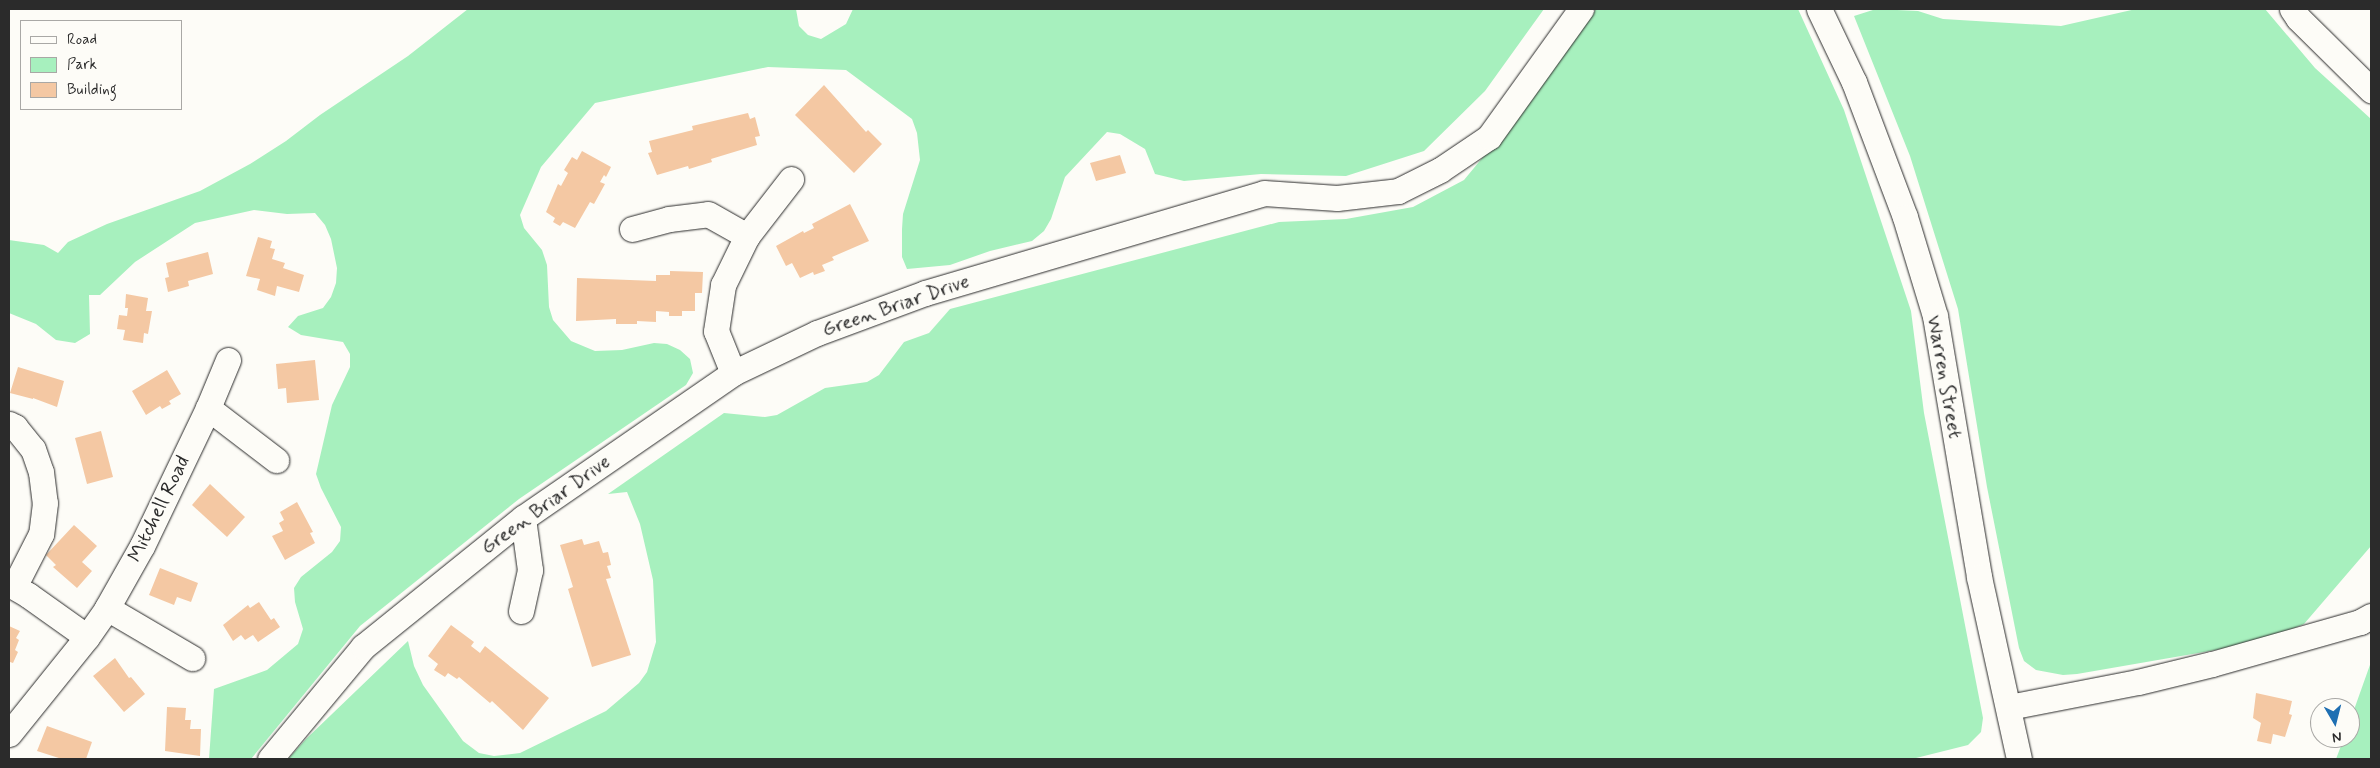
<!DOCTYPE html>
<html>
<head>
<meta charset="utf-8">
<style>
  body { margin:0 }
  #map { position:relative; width:2380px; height:768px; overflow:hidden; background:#fdfcf7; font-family:Mynerve,sans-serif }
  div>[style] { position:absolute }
  .green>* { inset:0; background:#a7f0be }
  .building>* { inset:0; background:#f4c8a3 }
  .roads { filter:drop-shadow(0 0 1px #2b2b2b) drop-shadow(0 0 1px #2b2b2b) }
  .minor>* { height:25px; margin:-12.5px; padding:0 12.5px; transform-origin:12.5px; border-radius:12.5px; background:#fdfcf7 }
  span { translate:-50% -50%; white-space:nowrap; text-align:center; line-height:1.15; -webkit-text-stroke:4px #fdfcf7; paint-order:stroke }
  .street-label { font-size:20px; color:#2b2b2b }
  .frame { position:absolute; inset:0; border:10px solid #2b2b2b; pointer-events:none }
  .legend { position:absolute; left:20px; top:20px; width:162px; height:90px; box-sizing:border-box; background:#fdfcf7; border:1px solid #a9a8a5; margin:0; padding:6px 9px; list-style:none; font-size:15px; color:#2b2b2b }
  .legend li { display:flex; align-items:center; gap:10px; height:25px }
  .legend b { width:25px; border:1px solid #a9a8a5 }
  .north { position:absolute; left:2310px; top:698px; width:50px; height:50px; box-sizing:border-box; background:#fdfcf7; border:1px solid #a9a8a5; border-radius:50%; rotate:172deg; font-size:14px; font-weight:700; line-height:20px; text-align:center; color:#2b2b2b }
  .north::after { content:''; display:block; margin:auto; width:18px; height:22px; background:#1f6fb2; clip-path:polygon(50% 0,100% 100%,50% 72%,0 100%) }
</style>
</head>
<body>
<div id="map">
  <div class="green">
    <i style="clip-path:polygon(468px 9px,796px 9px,799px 26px,808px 35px,821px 39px,846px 24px,853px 9px,1544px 9px,1485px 91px,1424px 151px,1346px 176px,1261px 174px,1184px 181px,1155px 174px,1145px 149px,1120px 134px,1107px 132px,1065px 177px,1051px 219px,1044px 231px,1032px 241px,990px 251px,950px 265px,907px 269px,902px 257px,902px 229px,903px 214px,920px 160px,917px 133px,912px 119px,846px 70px,768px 67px,595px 103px,541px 167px,520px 215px,524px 228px,542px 250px,547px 265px,549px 307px,553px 320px,571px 341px,595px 351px,622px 350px,654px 343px,667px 344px,680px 350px,690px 359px,693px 373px,686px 385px,519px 499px,360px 626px,251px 759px,209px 759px,214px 689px,267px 670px,298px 644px,303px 629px,295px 602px,294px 588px,301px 577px,332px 552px,340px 541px,341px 527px,321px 488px,316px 474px,332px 405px,350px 367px,350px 354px,343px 342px,301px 335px,288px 327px,298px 316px,323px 308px,331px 297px,336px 283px,337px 268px,331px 239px,325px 225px,315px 213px,287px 214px,254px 210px,195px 223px,135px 262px,100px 295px,89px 295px,90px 334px,75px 343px,56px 340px,36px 324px,9px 313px,9px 240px,44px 245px,58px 253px,68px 242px,107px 224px,200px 191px,250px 164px,286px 141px,320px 115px,408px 56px)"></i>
    <i style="clip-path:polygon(1596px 9px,1798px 9px,1844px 110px,1911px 311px,1924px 413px,1983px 718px,1981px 732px,1968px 745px,1912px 759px,288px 759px,306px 739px,408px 641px,414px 666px,423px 685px,463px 741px,479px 753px,494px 756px,520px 753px,606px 711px,639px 683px,647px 672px,656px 642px,653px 580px,640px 524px,627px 492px,608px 494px,724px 413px,765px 417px,777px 415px,825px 388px,867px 382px,879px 375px,904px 342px,929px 333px,950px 309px,1279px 222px,1346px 219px,1413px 207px,1464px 180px,1526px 105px)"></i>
    <i style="clip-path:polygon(1876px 9px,1918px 11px,1943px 19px,2061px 26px,2136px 9px,2265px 9px,2315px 68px,2371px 119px,2371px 546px,2304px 624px,2290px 630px,2233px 647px,2077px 674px,2063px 675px,2036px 670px,2024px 661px,2019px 648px,1987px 487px,1958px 309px,1910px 156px,1854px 16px)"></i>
    <i style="clip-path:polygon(2371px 662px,2371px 759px,2336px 759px,2344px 738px,2350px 738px,2350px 721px)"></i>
  </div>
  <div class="building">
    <i style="clip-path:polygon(824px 85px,866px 132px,868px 130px,882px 144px,854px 173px,795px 115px)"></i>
    <i style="clip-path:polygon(748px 113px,750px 119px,755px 117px,760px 136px,755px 137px,757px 145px,711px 159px,712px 162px,689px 169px,688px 166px,657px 175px,648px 153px,652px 152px,649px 141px,693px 130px,692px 126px)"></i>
    <i style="clip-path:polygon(582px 151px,611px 167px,606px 177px,604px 175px,600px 182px,605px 184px,594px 204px,590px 202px,575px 228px,563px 222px,560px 226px,553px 222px,555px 218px,546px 212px,558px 184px,561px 186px,568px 173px,564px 170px,572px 157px,577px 160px)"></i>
    <i style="clip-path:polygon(1120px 155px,1126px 173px,1096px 181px,1090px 163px)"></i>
    <i style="clip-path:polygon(850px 204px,869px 241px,832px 257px,834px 260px,822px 265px,825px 271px,814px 275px,813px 272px,800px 278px,792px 263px,786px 266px,776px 246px,803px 231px,804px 233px,814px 228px,812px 224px)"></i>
    <i style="clip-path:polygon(258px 237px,272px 241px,270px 248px,275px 249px,272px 259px,285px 263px,283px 268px,304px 275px,299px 292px,277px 286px,275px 296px,257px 290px,260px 279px,246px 276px)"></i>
    <i style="clip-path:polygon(208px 252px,213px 274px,188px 281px,189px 286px,168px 292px,165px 278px,169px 277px,166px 263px)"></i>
    <i style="clip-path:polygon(670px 271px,703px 272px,702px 293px,695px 293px,695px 311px,682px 311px,682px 316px,669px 316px,669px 312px,656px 311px,656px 322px,637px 321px,637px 324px,616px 324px,616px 319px,576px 321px,577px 278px,656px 281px,656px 275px,670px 275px)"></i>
    <i style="clip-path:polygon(126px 294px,148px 298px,146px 311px,152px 311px,148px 334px,144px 333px,143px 343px,123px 340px,125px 330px,117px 329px,119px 315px,127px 316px,128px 308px,125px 308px)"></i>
    <i style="clip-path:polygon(315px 360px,319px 400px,287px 403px,286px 388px,278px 389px,276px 364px)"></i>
    <i style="clip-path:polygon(18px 367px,64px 381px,57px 407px,33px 398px,33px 399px,10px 393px)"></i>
    <i style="clip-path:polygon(167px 370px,181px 394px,169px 401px,171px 404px,162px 409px,160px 406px,146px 415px,132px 391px)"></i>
    <i style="clip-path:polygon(101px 431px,113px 477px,87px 484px,75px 438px)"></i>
    <i style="clip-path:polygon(210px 484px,245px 517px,227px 537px,192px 505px)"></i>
    <i style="clip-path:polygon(297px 502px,313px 532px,310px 533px,315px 543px,285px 560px,272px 536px,283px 531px,279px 523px,284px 520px,280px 512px)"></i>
    <i style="clip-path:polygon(74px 525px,97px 546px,82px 562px,92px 571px,77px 588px,53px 567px,56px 565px,46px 555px)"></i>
    <i style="clip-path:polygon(582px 539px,584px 545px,599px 541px,603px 553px,608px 552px,611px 565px,607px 566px,611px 578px,606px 579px,631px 655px,592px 667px,568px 589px,573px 587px,560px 545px)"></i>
    <i style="clip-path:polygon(160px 568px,198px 583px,191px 602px,177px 597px,174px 605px,149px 595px)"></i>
    <i style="clip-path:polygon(259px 602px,271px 620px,274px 618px,280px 627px,258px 642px,253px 635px,245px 640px,241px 635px,233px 641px,223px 625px,248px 605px,250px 608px)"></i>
    <i style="clip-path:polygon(451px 625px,474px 642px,471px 646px,480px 653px,485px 646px,549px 698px,523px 730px,492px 701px,490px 703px,459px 677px,457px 679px,448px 673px,445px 677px,434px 670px,438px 664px,428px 656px)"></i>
    <i style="clip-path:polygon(9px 626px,20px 631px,16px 638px,19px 640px,15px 650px,18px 652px,13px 663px,10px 662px,9px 665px)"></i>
    <i style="clip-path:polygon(115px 658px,129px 678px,131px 677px,145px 694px,124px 712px,93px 676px)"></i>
    <i style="clip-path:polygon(2256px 693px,2292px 701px,2289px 714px,2292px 715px,2285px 737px,2273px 734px,2271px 744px,2257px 741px,2261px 723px,2253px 718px)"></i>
    <i style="clip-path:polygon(167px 707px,186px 708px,185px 720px,191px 720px,190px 729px,201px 729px,200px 756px,165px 751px)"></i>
    <i style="clip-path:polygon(47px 726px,92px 742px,86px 759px,62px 759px,37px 751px)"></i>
  </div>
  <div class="roads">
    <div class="minor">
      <i style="left:1819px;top:9px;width:81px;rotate:64.4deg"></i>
      <i style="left:1854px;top:82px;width:144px;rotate:69.3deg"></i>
      <i style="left:1905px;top:217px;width:103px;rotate:73.1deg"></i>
      <i style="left:1935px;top:316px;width:265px;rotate:80.4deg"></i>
      <i style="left:1979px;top:577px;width:186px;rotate:77.6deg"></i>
      <i style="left:2292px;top:9px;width:11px;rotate:56deg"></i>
      <i style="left:2298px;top:18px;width:103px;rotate:44.6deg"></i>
      <i style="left:632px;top:229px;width:38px;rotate:-15deg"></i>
      <i style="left:669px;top:219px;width:39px;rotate:-7deg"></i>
      <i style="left:708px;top:214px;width:45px;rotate:29.4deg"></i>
      <i style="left:733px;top:373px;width:45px;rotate:-112deg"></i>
      <i style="left:716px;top:331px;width:47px;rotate:-81.3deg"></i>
      <i style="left:723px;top:285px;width:55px;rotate:-63.9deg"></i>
      <i style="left:747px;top:236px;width:72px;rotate:-52.3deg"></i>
      <i style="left:208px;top:408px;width:86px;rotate:37.4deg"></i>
      <i style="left:9px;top:424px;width:7px;rotate:27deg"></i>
      <i style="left:15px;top:427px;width:28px;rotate:51deg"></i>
      <i style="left:33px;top:449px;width:24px;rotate:71deg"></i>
      <i style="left:41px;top:472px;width:31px;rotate:83deg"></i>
      <i style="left:45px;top:503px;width:31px;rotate:97deg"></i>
      <i style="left:41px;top:534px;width:59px;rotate:117deg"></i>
      <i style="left:9px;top:584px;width:22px;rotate:30deg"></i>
      <i style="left:28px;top:595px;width:72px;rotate:35.4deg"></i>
      <i style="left:107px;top:608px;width:99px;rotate:30.5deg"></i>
      <i style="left:521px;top:611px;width:42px;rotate:-77.6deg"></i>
      <i style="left:530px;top:570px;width:52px;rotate:-97.7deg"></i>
      <i style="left:2009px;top:707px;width:131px;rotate:-11deg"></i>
      <i style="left:2138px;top:682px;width:76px;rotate:-13.7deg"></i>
      <i style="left:2212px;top:664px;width:154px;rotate:-15.8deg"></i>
      <i style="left:2360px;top:622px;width:13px;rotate:-29deg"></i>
      <i style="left:9px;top:734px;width:124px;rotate:-51.2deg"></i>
      <i style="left:87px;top:637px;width:35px;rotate:-55deg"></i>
      <i style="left:107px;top:608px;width:71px;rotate:-60.6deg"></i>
      <i style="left:142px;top:546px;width:153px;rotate:-64.4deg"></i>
      <i style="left:208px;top:408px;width:52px;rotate:-67.4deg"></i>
      <i style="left:270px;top:759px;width:146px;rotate:-50.3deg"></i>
      <i style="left:363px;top:647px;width:206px;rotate:-38.9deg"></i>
      <i style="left:523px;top:518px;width:255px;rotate:-34.6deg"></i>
      <i style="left:733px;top:373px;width:93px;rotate:-25.5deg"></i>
      <i style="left:817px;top:333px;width:115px;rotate:-20.3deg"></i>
      <i style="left:925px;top:293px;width:353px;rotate:-16.4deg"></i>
      <i style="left:1264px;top:193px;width:73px;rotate:3.9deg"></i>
      <i style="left:1337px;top:198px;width:61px;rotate:-6.5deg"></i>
      <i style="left:1398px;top:191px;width:47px;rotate:-26.6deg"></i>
      <i style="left:1440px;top:170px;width:59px;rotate:-34deg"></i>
      <i style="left:1489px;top:137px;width:158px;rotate:-54.3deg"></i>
    </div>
  </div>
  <div class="street-label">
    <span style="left:896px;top:306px;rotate:-19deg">Green Briar Drive</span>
    <span style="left:1944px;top:377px;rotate:80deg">Warren Street</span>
    <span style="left:546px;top:505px;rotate:-36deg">Green Briar Drive</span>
    <span style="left:159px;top:509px;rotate:-64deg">Mitchell Road</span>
  </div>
  <div class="frame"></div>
  <ul class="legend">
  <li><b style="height:6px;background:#fdfcf7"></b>Road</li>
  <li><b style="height:14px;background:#a7f0be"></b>Park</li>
  <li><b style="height:14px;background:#f4c8a3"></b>Building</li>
  </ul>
  <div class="north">N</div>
</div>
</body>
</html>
